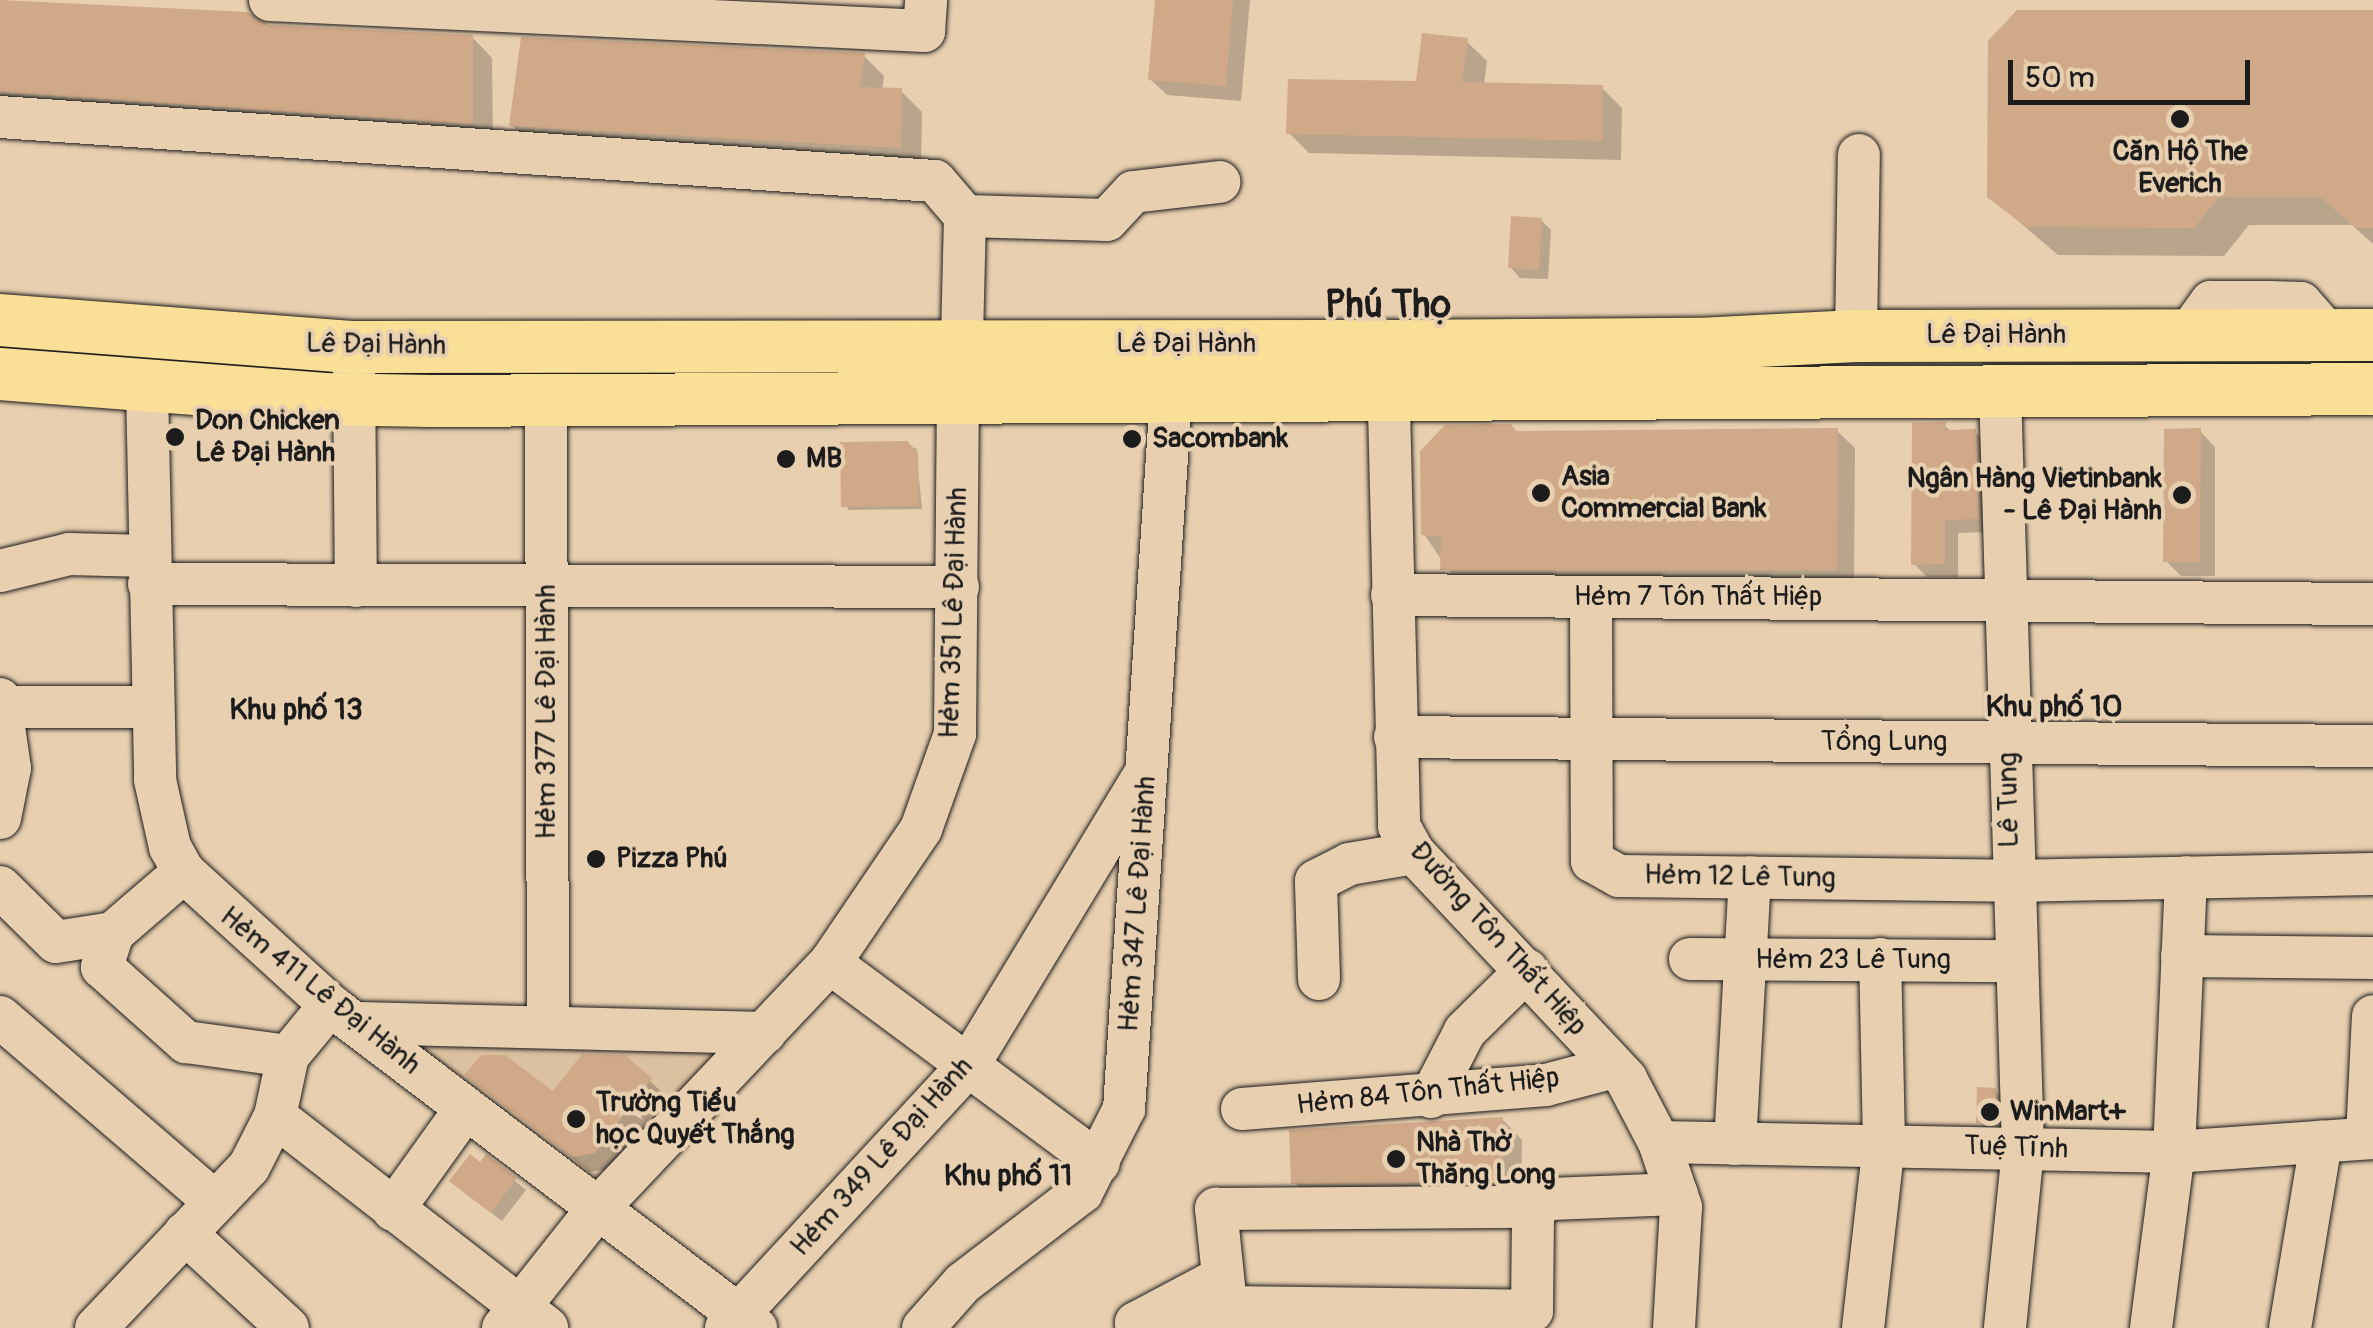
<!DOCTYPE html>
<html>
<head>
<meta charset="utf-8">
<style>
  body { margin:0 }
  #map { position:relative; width:2373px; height:1328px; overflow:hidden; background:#e7cfaf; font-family:Pangolin,sans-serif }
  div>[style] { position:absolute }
  .built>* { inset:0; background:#dcc1a0 }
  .shadow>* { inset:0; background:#0003 }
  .building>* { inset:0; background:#d0a988 }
  .roads { filter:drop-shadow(0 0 2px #1c1c1c) drop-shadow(0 0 2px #1c1c1c) }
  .minor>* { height:42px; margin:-21px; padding:0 21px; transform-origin:21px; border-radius:21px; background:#e7cfaf }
  .major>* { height:52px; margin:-26px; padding:0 26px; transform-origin:26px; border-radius:26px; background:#fadf96 }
  .dots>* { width:28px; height:28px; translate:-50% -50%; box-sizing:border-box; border:5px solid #e7cfaf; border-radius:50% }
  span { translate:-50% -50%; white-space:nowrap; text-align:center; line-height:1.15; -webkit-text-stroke:8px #e7cfaf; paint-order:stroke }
  .poi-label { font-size:28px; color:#1c1c1c; font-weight:700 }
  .left { translate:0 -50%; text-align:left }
  .right { translate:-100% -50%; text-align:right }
  .street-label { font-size:28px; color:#1c1c1c }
  .neighbourhood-label { font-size:30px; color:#1c1c1c; font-weight:700 }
  .district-label { font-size:38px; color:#1c1c1c; font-weight:700 }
  .scale { position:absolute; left:2008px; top:60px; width:242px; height:45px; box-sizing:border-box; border:5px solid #1c1c1c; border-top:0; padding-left:12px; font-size:30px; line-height:35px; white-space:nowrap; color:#1c1c1c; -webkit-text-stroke:8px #e7cfaf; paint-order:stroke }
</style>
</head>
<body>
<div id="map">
  <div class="built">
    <i style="clip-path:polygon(732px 1042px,591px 1193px,393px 1045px)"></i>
  </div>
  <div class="shadow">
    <i style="clip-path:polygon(0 0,268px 27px,472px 37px,492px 58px,493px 143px,0 115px)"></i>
    <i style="clip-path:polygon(1158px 0,1250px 0,1241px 101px,1167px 95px,1151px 80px)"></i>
    <i style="clip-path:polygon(2373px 13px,2373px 244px,2352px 225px,2249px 225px,2224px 256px,2058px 255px,1989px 196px)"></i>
    <i style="clip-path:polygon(1466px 41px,1487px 61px,1484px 85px,1602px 88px,1622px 108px,1621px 160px,1309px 153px,1289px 133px,1418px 84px)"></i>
    <i style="clip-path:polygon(864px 56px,884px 76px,882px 90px,901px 91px,922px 112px,921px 168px,532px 145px,512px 125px)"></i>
    <i style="clip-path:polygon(1541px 220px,1551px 230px,1548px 279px,1520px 278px,1510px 267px)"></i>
    <i style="clip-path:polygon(1944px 425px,1952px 432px,1975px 432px,1989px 446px,1992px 532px,1958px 533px,1958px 577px,1927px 577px,1914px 564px)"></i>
    <i style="clip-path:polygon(1837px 431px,1855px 448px,1854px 587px,1460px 587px,1424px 534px,1561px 434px)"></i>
    <i style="clip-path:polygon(2200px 431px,2215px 447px,2215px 576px,2181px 576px,2166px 561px)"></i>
    <i style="clip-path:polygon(843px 444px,916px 448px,922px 509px,848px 510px)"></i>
    <i style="clip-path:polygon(624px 1057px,666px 1096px,611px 1168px,590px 1172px,467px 1075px,554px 1094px)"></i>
    <i style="clip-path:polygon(1995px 1090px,2005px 1101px,2006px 1133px,1989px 1132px,1979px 1122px)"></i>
    <i style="clip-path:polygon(1502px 1119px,1522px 1140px,1521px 1202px,1314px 1203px,1294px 1182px)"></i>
    <i style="clip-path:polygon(486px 1158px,526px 1190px,502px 1221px,462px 1191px)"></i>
  </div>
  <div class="building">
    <i style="clip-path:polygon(0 0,248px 12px,269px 25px,473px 35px,473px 124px,0 92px)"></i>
    <i style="clip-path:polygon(1155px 0,1233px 0,1226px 86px,1148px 80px)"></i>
    <i style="clip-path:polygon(2017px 10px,2373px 10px,2373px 228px,2356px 228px,2320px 197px,2219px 197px,2194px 228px,2026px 227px,1987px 197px,1988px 41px)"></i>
    <i style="clip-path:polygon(1422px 33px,1468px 38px,1462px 82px,1603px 85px,1602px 141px,1286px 134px,1288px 79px,1416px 81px)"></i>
    <i style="clip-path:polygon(521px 37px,865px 53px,860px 87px,902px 88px,901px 148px,509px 126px)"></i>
    <i style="clip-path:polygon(1511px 216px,1542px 218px,1539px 270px,1508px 268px)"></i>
    <i style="clip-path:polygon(1946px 422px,1945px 430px,1976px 429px,1979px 519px,1945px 520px,1945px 564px,1911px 565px,1912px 423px)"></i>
    <i style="clip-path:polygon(1511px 424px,1516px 431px,1838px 428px,1837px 570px,1440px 570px,1441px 537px,1421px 535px,1420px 451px,1445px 425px)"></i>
    <i style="clip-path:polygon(2201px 428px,2200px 562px,2163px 562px,2164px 429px)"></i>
    <i style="clip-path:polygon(907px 441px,918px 453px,919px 506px,841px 507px,840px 442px)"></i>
    <i style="clip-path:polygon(582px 1054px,625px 1055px,652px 1078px,595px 1153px,572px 1157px,464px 1075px,481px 1055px,505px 1055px,553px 1091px)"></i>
    <i style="clip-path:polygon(1977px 1087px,1996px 1088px,1997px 1124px,1976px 1123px)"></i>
    <i style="clip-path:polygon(1503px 1117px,1502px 1182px,1291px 1184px,1289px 1130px)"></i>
    <i style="clip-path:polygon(470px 1154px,480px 1162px,486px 1154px,517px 1178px,491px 1213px,449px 1181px)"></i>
  </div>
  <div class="roads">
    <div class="minor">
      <i style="left:270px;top:0;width:655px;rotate:2.71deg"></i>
      <i style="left:924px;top:31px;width:31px;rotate:-86deg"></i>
      <i style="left:0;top:117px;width:937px;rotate:3.92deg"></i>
      <i style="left:935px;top:181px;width:46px;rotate:49.4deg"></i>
      <i style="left:965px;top:216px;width:127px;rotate:91.4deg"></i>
      <i style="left:965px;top:216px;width:142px;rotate:1.6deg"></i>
      <i style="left:1107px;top:220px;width:38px;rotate:-47deg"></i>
      <i style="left:1133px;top:192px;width:87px;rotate:-6.6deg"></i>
      <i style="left:2187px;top:335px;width:41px;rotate:-54deg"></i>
      <i style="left:2211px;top:302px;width:59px"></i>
      <i style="left:2270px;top:302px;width:31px;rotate:2deg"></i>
      <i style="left:2301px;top:303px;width:43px;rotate:48.8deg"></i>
      <i style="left:1856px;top:336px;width:181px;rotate:-89.1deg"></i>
      <i style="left:354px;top:367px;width:219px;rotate:89.5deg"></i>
      <i style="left:1388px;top:367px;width:459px;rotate:88.6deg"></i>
      <i style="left:1399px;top:826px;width:31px;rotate:61deg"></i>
      <i style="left:1414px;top:853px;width:310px;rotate:46.8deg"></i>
      <i style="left:1626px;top:1079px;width:71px;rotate:62.4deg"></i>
      <i style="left:1659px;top:1142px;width:69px;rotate:71.3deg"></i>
      <i style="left:1681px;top:1207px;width:121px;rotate:93.3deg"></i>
      <i style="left:147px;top:387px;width:393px;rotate:88.8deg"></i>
      <i style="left:155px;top:780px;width:69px;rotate:77.4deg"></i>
      <i style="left:170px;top:847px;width:29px;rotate:61deg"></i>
      <i style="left:184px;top:872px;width:197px;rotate:42.3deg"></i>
      <i style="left:330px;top:1005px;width:535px;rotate:37.17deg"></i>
      <i style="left:2000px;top:391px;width:759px;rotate:88.26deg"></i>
      <i style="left:2023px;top:1150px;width:179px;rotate:95.8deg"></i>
      <i style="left:546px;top:399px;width:626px;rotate:89.82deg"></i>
      <i style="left:0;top:571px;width:71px;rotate:-13.8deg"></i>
      <i style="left:69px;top:554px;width:79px;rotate:1.5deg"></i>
      <i style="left:149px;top:584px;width:809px;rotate:0.21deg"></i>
      <i style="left:1392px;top:595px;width:981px;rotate:0.53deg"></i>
      <i style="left:1591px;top:598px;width:263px;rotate:89.8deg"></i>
      <i style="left:1592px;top:861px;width:31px;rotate:29deg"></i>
      <i style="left:1619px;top:876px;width:392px;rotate:0.7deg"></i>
      <i style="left:2011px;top:881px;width:362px;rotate:-1.1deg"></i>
      <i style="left:0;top:699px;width:70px;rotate:81.8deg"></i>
      <i style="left:10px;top:768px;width:51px;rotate:101.3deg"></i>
      <i style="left:5px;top:707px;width:145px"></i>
      <i style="left:1395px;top:737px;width:978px;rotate:0.53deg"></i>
      <i style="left:0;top:887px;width:78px;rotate:44.5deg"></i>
      <i style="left:56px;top:942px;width:58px;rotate:-9deg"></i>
      <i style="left:113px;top:933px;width:36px;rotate:108deg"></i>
      <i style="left:102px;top:967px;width:113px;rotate:41.8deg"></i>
      <i style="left:186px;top:1042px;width:103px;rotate:7.8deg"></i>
      <i style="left:113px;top:933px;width:94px;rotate:-40.7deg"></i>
      <i style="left:2182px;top:956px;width:191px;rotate:0.6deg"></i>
      <i style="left:1690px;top:959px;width:326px;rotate:0.4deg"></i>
      <i style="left:830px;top:963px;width:335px;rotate:36.6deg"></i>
      <i style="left:1319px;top:979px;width:98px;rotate:-91.8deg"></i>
      <i style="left:1316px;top:881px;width:37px;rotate:-27deg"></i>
      <i style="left:1349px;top:864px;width:66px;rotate:-9.6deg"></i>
      <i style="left:0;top:1017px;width:282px;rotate:40.7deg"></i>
      <i style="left:359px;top:1023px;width:406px;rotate:1.4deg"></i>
      <i style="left:1431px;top:1097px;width:74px;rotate:-62.7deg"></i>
      <i style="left:1465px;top:1031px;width:87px;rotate:-44.5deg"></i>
      <i style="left:1242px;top:1109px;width:305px;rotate:-4.5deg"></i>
      <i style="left:1546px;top:1085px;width:70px;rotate:-14.8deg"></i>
      <i style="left:275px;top:1116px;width:345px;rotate:37.9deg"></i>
      <i style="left:2367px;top:1138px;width:122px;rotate:-87.2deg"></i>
      <i style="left:1659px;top:1142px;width:515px;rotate:1.11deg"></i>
      <i style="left:2174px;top:1152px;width:199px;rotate:-4deg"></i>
      <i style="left:1735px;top:1144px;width:267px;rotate:-86.8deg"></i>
      <i style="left:393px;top:1210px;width:125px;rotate:-54.4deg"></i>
      <i style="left:185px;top:1233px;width:140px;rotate:42.7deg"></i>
      <i style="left:1219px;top:1279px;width:94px;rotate:152.1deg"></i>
      <i style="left:1136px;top:1323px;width:91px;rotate:-10.1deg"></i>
      <i style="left:1226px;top:1307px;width:306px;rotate:0.7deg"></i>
      <i style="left:1532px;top:1311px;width:104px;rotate:-89.4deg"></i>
      <i style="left:1226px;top:1305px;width:97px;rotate:-95.9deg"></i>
      <i style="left:1216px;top:1209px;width:317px;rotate:-0.4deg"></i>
      <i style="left:1533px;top:1207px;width:20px;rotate:-24deg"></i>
      <i style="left:1551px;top:1199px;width:126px;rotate:-2.3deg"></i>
      <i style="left:96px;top:1328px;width:222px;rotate:-46.5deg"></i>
      <i style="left:249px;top:1167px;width:57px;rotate:-63deg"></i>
      <i style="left:275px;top:1116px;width:61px;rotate:-77.8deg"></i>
      <i style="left:288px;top:1056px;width:66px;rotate:-50.5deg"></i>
      <i style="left:503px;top:1328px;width:154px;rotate:-51.6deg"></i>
      <i style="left:599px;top:1207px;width:336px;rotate:-46.6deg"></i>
      <i style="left:830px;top:963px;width:162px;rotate:-55.8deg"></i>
      <i style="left:921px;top:829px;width:101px;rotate:-70.3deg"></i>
      <i style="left:955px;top:734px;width:335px;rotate:-89.5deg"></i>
      <i style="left:726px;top:1328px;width:357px;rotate:-47.3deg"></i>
      <i style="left:968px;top:1066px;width:340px;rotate:-58.8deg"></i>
      <i style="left:923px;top:1328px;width:60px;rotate:-48.4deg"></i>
      <i style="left:963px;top:1283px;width:150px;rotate:-37.4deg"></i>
      <i style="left:1082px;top:1192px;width:93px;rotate:-63.2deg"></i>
      <i style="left:1124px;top:1109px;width:715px;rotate:-86.23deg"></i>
      <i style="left:1863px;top:1328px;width:186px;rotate:-83.5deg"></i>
      <i style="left:1884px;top:1143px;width:184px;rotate:-91.2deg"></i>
      <i style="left:2151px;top:1328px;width:177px;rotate:-82.6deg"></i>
      <i style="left:2174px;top:1152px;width:275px;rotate:-87.5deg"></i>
      <i style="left:2290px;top:1328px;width:189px;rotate:-80.5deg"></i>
    </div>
    <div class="major">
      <i style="left:0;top:320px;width:355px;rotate:4.4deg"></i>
      <i style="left:354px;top:347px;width:1035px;rotate:-0.06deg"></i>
      <i style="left:1389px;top:346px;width:310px;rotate:-0.4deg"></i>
      <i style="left:1699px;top:344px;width:157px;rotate:-2.9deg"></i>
      <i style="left:1856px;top:336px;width:517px;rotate:-0.11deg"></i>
      <i style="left:0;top:374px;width:323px;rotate:4.4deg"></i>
      <i style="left:322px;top:399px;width:108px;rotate:1.1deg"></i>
      <i style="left:430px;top:401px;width:1943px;rotate:-0.35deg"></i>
    </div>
  </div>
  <div class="dots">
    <i style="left:2180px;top:119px;background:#1c1c1c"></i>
    <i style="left:175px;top:437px;background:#1c1c1c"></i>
    <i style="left:1132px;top:439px;background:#1c1c1c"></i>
    <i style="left:786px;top:459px;background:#1c1c1c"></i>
    <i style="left:1541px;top:493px;background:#1c1c1c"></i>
    <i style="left:2182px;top:495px;background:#1c1c1c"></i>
    <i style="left:596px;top:859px;background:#1c1c1c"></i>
    <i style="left:1990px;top:1112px;background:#1c1c1c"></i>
    <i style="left:576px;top:1119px;background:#1c1c1c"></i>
    <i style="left:1396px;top:1159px;background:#1c1c1c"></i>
  </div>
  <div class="poi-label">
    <span style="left:2180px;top:168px">Căn Hộ The<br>Everich</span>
    <span class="left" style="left:195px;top:437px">Don Chicken<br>Lê Đại Hành</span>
    <span class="left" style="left:1152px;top:439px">Sacombank</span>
    <span class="left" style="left:806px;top:459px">MB</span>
    <span class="left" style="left:1561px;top:493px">Asia<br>Commercial Bank</span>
    <span class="right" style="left:2162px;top:495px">Ngân Hàng Vietinbank<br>- Lê Đại Hành</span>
    <span class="left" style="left:616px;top:859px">Pizza Phú</span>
    <span class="left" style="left:596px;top:1119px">Trường Tiểu<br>học Quyết Thắng</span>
    <span class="left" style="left:2010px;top:1112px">WinMart+</span>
    <span class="left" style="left:1416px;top:1159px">Nhà Thờ<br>Thăng Long</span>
  </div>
  <div class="street-label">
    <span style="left:1996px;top:335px">Lê Đại Hành</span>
    <span style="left:1186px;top:344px">Lê Đại Hành</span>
    <span style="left:376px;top:345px;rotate:1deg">Lê Đại Hành</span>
    <span style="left:1698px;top:597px">Hẻm 7 Tôn Thất Hiệp</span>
    <span style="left:954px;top:613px;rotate:-88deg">Hẻm 351 Lê Đại Hành</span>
    <span style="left:547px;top:712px;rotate:-90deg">Hẻm 377 Lê Đại Hành</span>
    <span style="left:1884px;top:742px">Tổng Lung</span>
    <span style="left:2009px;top:800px;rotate:-91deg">Lê Tung</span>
    <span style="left:1740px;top:877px;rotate:1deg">Hẻm 12 Lê Tung</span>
    <span style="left:1138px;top:904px;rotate:-86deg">Hẻm 347 Lê Đại Hành</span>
    <span style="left:1498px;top:939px;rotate:48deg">Đường Tôn Thất Hiệp</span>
    <span style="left:1853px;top:960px">Hẻm 23 Lê Tung</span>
    <span style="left:320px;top:991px;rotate:39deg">Hẻm 411 Lê Đại Hành</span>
    <span style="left:1428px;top:1092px;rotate:-6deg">Hẻm 84 Tôn Thất Hiệp</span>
    <span style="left:2016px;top:1148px;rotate:2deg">Tuệ Tĩnh</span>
    <span style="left:882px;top:1157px;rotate:-48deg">Hẻm 349 Lê Đại Hành</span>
  </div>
  <div class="neighbourhood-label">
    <span style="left:2054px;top:707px">Khu phố 10</span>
    <span style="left:296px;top:710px">Khu phố 13</span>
    <span style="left:1008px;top:1176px">Khu phố 11</span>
  </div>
  <div class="district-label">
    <span style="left:1389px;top:306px">Phú Thọ</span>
  </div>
  <div class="scale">50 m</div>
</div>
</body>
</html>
